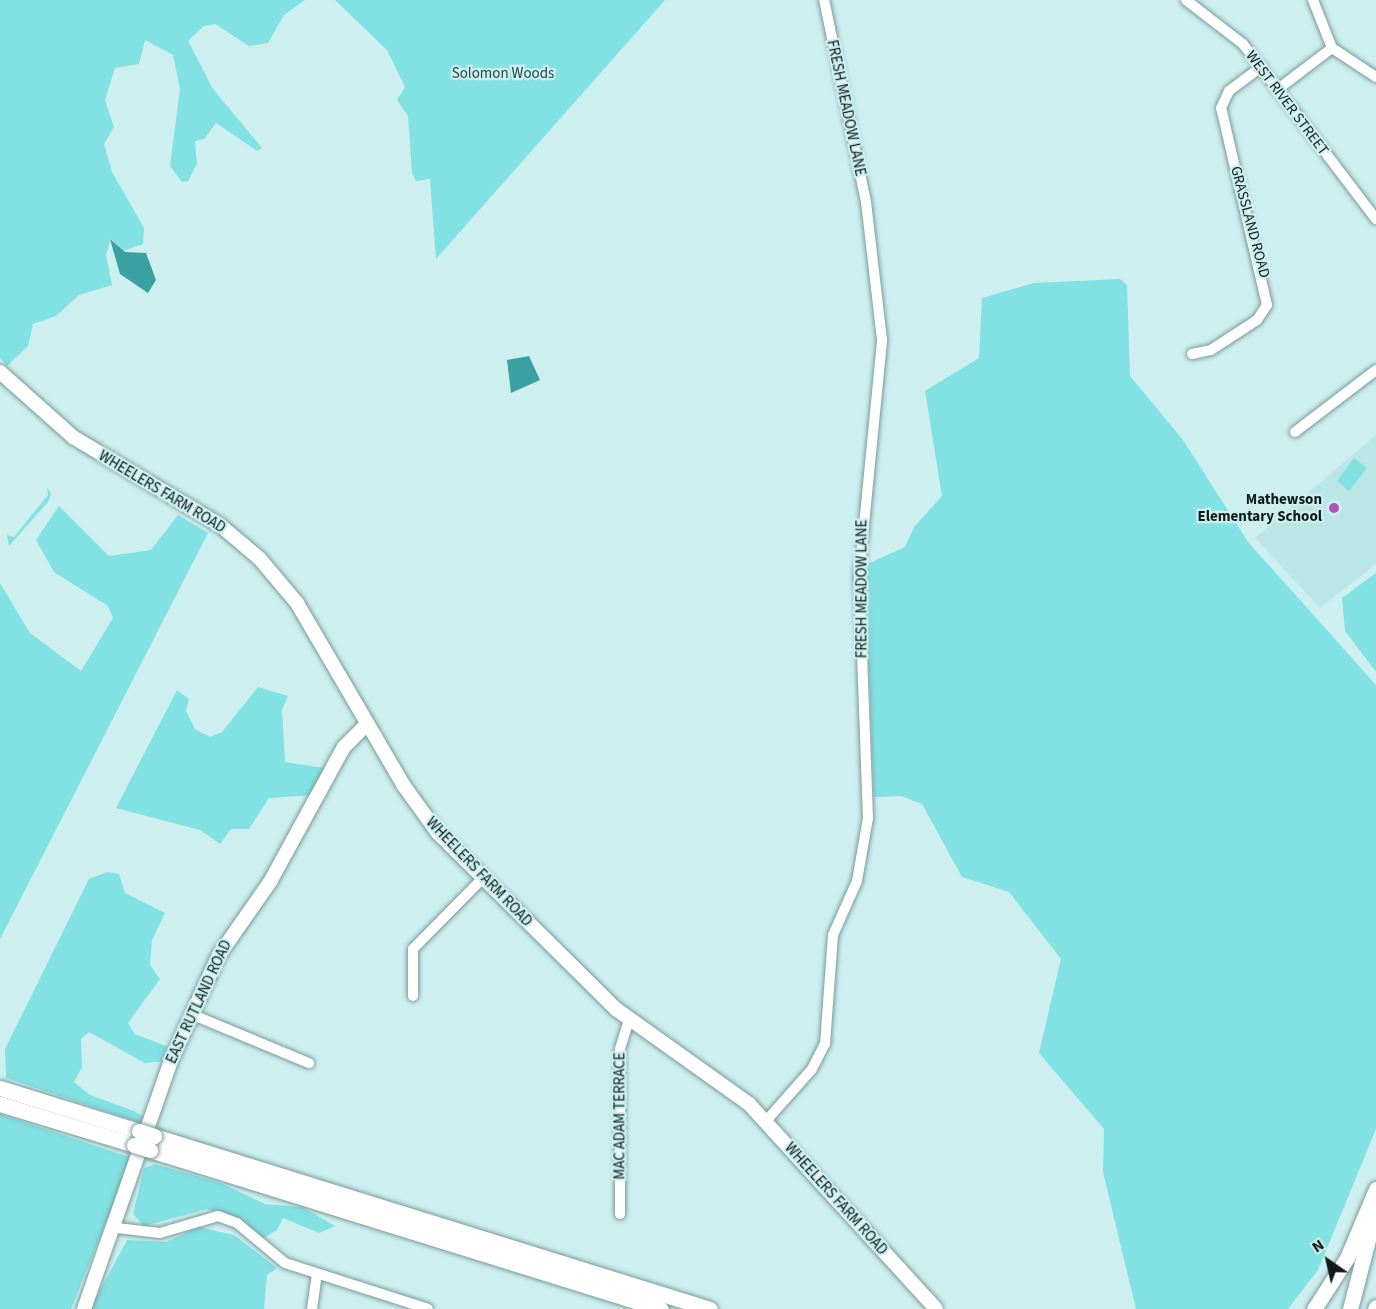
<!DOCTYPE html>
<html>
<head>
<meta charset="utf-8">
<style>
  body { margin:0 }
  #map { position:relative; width:1376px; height:1309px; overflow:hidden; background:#cdefef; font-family:"Source Sans 3",sans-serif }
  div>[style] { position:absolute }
  .built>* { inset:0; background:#bae6e6 }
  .green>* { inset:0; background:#82e1e2 }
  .water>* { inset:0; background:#3aa0a1 }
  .roads { filter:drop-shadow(0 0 2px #7b9a9b) drop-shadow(0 0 2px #7b9a9b) }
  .minor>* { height:10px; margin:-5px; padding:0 5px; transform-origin:5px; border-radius:5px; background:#fff }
  .major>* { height:14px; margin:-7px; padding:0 7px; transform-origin:7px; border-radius:7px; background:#fff }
  .highway>* { height:15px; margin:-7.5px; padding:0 7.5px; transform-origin:7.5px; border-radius:7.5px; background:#fff }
  .bridges { filter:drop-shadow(0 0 2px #7b9a9b) drop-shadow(0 0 2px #7b9a9b) }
  .highway-bridge>* { height:15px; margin:-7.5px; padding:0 7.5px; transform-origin:7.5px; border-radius:7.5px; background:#fff }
  .dots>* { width:16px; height:16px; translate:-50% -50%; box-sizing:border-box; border:3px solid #cdefef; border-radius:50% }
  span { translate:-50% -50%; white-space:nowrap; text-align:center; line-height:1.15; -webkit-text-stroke:4.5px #cdefef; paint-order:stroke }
  .park-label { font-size:15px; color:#1e4a4b }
  .street-label { font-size:15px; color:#0f1b1b }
  .poi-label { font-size:15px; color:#0f1b1b; font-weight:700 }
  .right { translate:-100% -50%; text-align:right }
  .north { position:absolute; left:1298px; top:1231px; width:60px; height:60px; -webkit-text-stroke:4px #cdefef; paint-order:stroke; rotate:326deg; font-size:16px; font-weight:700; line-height:24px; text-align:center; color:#0f1b1b }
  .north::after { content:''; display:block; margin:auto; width:21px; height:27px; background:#0f1b1b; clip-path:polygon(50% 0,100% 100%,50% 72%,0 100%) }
</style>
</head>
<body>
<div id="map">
  <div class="built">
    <i style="clip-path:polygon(1376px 435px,1376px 564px,1320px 608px,1255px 538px)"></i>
  </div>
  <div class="green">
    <i style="clip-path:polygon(0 0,305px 0,284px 15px,268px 43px,249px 46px,215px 24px,204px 26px,188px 41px,213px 89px,262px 148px,257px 151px,216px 123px,204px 139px,195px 141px,197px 164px,188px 181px,182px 182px,170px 166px,180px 89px,173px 55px,145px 40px,139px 64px,115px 68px,105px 100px,114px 127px,104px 144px,112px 172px,144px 228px,143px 244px,123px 251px,111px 239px,106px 255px,112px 285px,79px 295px,56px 316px,33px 324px,28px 346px,7px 366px,0 358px)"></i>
    <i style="clip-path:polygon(335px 0,665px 0,436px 259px,430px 179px,416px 181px,412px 173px,408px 116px,397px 100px,405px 87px,387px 50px)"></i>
    <i style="clip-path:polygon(1120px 279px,1127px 285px,1130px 376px,1183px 440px,1248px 542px,1376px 685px,1376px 1129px,1318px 1270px,1288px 1309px,1136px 1309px,1103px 1172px,1104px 1129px,1039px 1053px,1061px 959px,1009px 892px,962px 877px,922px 804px,901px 796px,874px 797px,865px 565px,905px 547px,914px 527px,942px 496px,925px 391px,979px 358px,982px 298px,1034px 283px)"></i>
    <i style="clip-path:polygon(1354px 458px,1367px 468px,1349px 491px,1337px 481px)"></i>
    <i style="clip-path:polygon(47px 487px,51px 494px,48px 502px,9px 546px,7px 535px,14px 537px,48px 495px)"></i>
    <i style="clip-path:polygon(59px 506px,109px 556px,151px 550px,178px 515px,208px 533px,0 939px,0 583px,30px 633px,81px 671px,113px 618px,108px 606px,54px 572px,36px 540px)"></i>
    <i style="clip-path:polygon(1376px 573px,1376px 672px,1345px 631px,1342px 598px)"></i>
    <i style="clip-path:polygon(258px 687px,288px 696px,282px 710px,285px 762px,324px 768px,313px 795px,269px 798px,249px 829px,231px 829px,220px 844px,200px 830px,116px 808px,177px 690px,189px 699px,186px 711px,195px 729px,210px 737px,222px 732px)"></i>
    <i style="clip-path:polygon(107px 872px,119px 874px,125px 893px,165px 913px,152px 940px,150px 965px,160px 979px,128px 1023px,135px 1034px,171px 1048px,166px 1061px,145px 1063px,89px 1032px,81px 1039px,82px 1067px,74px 1082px,90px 1095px,134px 1111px,145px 1118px,144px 1124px,6px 1078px,5px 1049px,89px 879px)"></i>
    <i style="clip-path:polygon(0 1114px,132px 1158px,71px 1309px,0 1309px)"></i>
    <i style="clip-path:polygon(155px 1164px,221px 1183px,265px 1204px,302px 1207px,335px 1226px,319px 1233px,283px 1218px,277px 1230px,262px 1239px,241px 1220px,207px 1209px,144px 1226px,133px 1214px,144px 1168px)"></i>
    <i style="clip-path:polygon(199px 1227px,234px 1235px,277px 1268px,267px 1275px,264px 1309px,90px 1309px,127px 1240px,166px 1242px)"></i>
  </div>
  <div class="water">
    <i style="clip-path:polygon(110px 239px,125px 252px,146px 253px,156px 280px,148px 293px,120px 274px)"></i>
    <i style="clip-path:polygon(529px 356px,540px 380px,511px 393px,507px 360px)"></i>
  </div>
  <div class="roads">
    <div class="minor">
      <i style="left:1186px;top:0;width:72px;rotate:37.7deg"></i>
      <i style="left:1243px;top:44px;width:220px;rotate:52.8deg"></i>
      <i style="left:1313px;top:0;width:52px;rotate:68.4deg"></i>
      <i style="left:1332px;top:48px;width:53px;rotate:33.4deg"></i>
      <i style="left:1278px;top:89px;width:68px;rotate:-37.2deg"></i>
      <i style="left:1192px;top:354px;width:19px;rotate:-12deg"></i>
      <i style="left:1211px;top:350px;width:55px;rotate:-33.1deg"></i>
      <i style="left:1257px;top:320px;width:18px;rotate:-56deg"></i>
      <i style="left:1267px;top:305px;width:202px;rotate:-103.1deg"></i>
      <i style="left:1221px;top:108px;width:19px;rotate:-65deg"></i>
      <i style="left:1229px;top:91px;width:40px;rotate:-37deg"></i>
      <i style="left:1295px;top:432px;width:102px;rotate:-37.4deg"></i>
      <i style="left:413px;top:996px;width:47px;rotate:-90deg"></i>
      <i style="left:413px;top:949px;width:100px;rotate:-45.4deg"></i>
      <i style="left:191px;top:1014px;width:128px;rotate:22.6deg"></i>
      <i style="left:766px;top:1121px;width:69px;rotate:-48.5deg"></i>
      <i style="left:812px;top:1069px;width:28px;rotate:-63deg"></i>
      <i style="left:825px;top:1044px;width:109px;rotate:-85.8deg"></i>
      <i style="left:833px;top:935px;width:59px;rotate:-66deg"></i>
      <i style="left:857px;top:881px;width:64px;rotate:-80.1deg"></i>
      <i style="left:868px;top:818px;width:242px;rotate:-92.1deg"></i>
      <i style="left:859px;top:576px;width:237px;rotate:-84.4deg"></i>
      <i style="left:882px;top:340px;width:139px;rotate:-96.6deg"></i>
      <i style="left:866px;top:202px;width:206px;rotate:-101.7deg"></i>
      <i style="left:620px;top:1214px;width:165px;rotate:-90deg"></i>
      <i style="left:620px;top:1049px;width:30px;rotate:-73deg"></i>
      <i style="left:117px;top:1228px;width:43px;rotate:6.6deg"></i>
      <i style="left:160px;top:1233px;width:60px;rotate:-16.3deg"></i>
      <i style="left:218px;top:1216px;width:20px;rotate:20deg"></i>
      <i style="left:237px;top:1223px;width:62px;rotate:39.8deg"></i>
      <i style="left:285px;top:1263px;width:150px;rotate:17.8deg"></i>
      <i style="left:312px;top:1309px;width:34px;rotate:-82deg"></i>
    </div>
    <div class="major">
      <i style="left:0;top:372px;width:98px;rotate:41.7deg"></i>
      <i style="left:73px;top:437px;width:173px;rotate:31deg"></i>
      <i style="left:221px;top:526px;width:51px;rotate:40.2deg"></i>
      <i style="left:260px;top:559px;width:57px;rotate:49.9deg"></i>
      <i style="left:297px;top:603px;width:212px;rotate:59.7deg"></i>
      <i style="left:404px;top:786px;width:58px;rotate:54.1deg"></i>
      <i style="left:438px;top:833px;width:250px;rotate:44.7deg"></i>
      <i style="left:616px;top:1009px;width:163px;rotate:35.5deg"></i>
      <i style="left:749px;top:1104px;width:277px;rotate:47.6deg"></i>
      <i style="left:84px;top:1309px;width:266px;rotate:-70.7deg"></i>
      <i style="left:172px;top:1058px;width:113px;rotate:-65.5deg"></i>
      <i style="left:219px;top:955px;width:89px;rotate:-55.1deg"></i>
      <i style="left:270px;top:882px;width:154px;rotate:-61.3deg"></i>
      <i style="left:344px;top:747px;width:33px;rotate:-45deg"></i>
    </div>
    <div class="highway">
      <i style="left:0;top:1088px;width:145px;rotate:17.2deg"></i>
      <i style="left:0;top:1104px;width:140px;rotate:17deg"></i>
      <i style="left:154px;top:1136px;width:582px;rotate:17.28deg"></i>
      <i style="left:150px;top:1150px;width:535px;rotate:17.28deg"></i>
      <i style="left:1314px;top:1309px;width:61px;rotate:-57.1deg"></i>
      <i style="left:1347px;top:1258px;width:75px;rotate:-67.2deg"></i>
      <i style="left:1350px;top:1309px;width:99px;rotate:-75.4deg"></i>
      <i style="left:1375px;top:1309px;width:2px;rotate:-63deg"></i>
    </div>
  </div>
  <div class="bridges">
    <div class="highway-bridge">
      <i style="left:139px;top:1131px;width:16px;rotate:18deg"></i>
      <i style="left:134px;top:1145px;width:17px;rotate:17deg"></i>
    </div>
  </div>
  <div class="dots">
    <i style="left:1334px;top:508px;background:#b051b9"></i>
  </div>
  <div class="park-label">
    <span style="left:503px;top:74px">Solomon Woods</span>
  </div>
  <div class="street-label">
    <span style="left:1287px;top:103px;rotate:53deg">WEST RIVER STREET</span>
    <span style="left:846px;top:108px;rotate:78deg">FRESH MEADOW LANE</span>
    <span style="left:1250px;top:222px;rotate:75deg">GRASSLAND ROAD</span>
    <span style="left:162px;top:492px;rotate:31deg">WHEELERS FARM ROAD</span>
    <span style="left:862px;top:589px;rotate:-90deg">FRESH MEADOW LANE</span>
    <span style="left:479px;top:872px;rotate:46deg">WHEELERS FARM ROAD</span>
    <span style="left:199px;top:1002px;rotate:-65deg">EAST RUTLAND ROAD</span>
    <span style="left:620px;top:1116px;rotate:-90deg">MAC ADAM TERRACE</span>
    <span style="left:836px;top:1199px;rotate:48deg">WHEELERS FARM ROAD</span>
  </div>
  <div class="poi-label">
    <span class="right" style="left:1322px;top:508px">Mathewson<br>Elementary School</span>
  </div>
  <div class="north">N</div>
</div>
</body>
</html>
